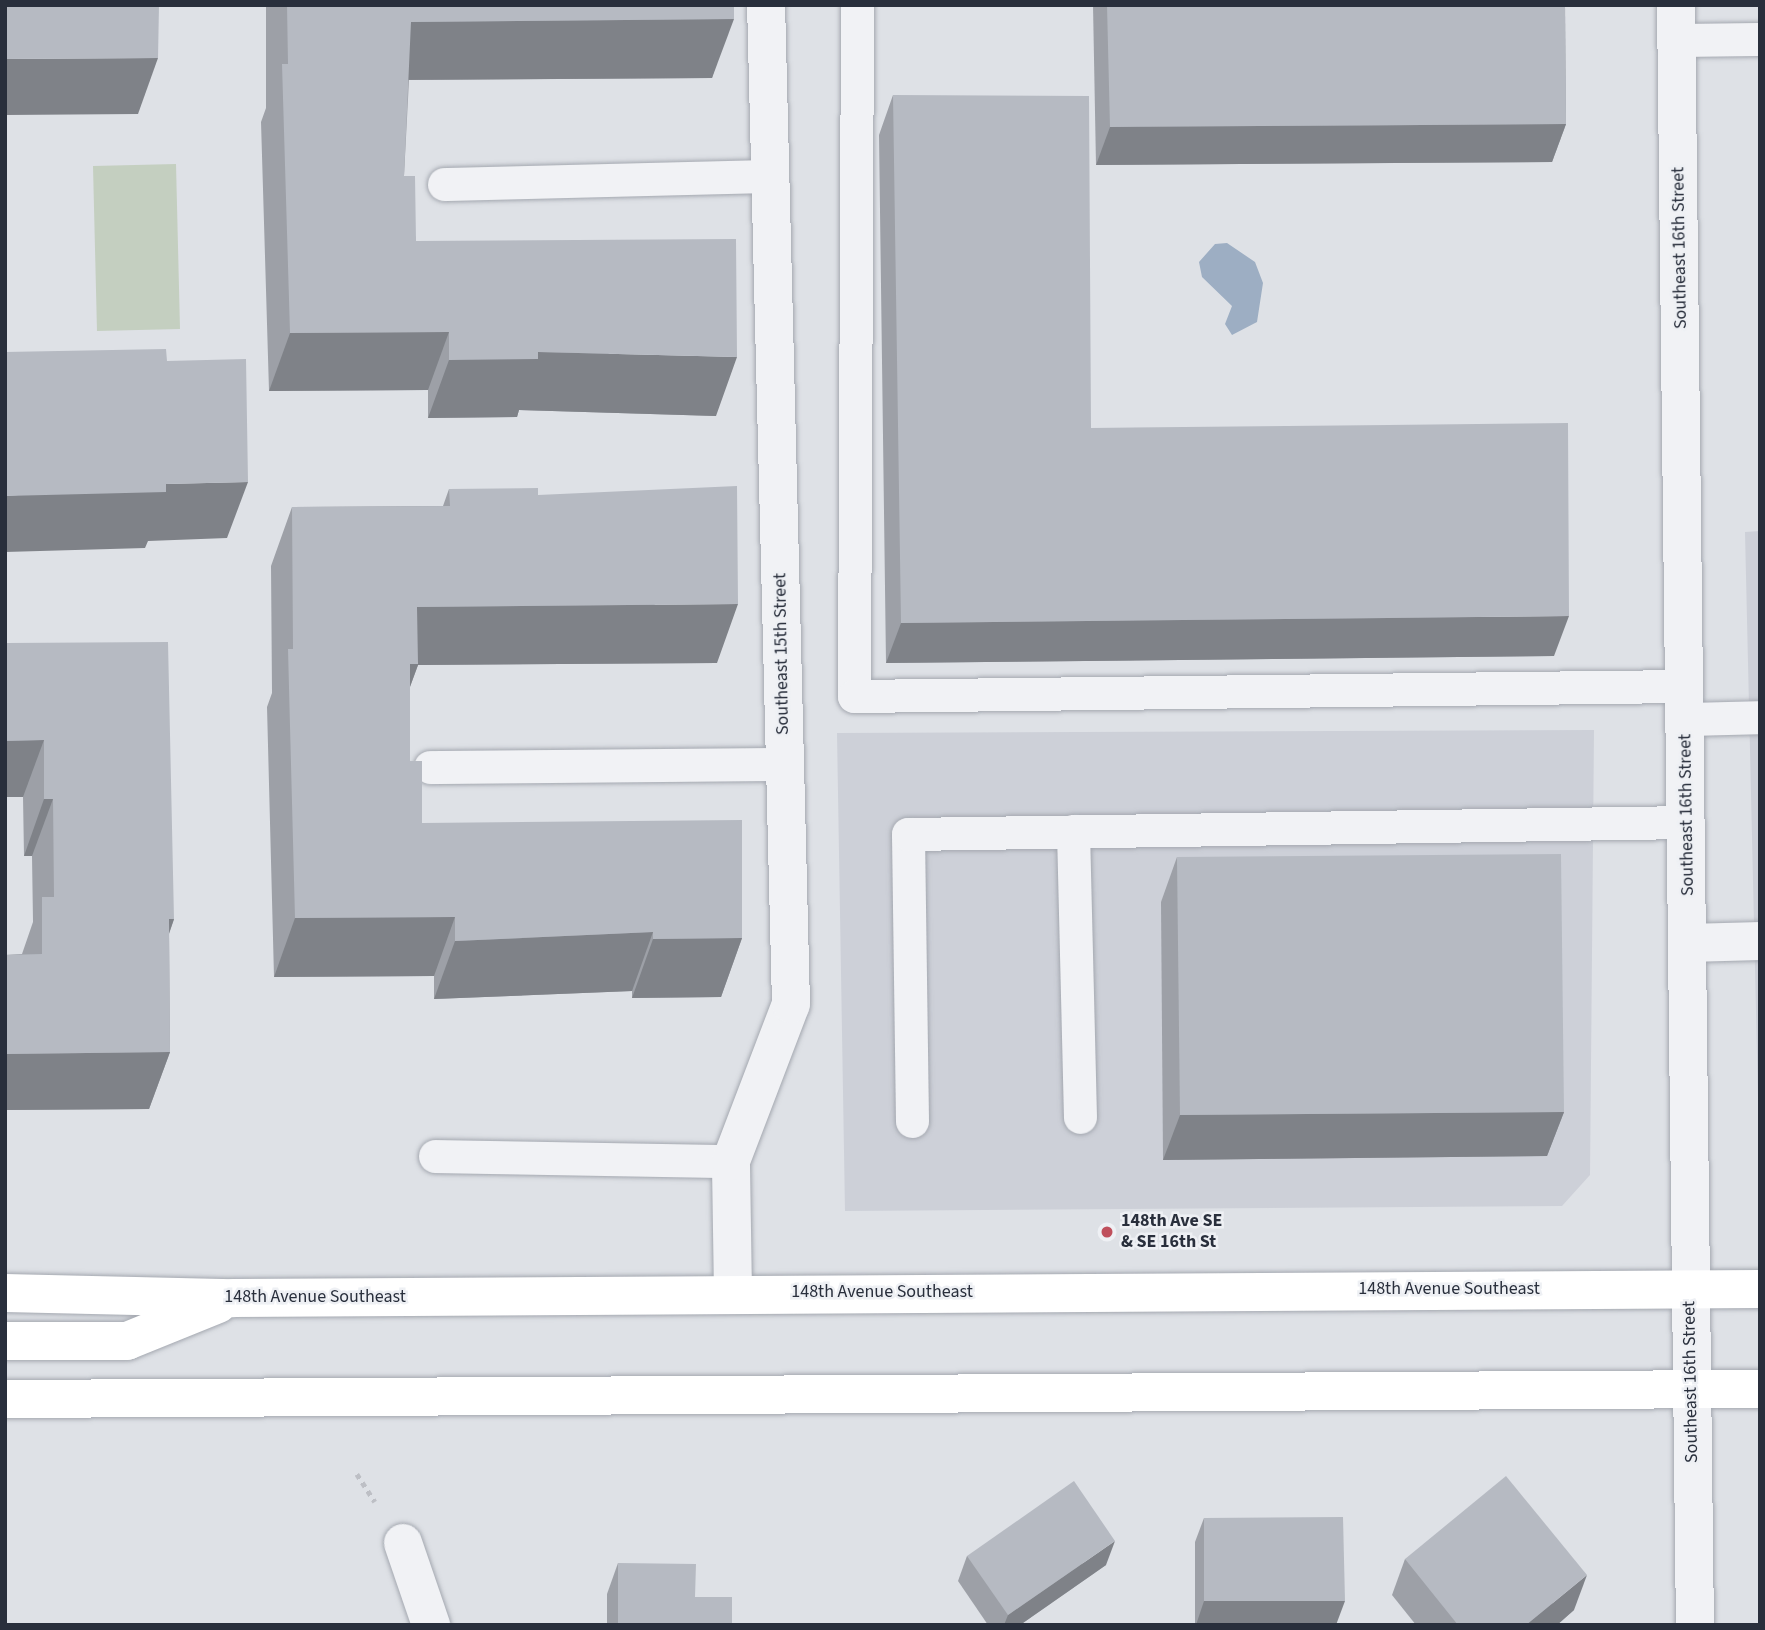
<!DOCTYPE html>
<html>
<head>
<meta charset="utf-8">
<style>
  body { margin:0 }
  #map { position:relative; width:1765px; height:1630px; overflow:hidden; background:#dee1e6; font-family:"Source Sans 3",sans-serif }
  div>[style] { position:absolute }
  .built>* { inset:0; background:#cdd0d8 }
  .green>* { inset:0; background:#c4cfc0 }
  .water>* { inset:0; background:#9daec3 }
  .path>* { height:4.5px; margin-top:-2.25px; transform-origin:0; background:repeating-linear-gradient(90deg,#bdbfc5 0 5px,transparent 0 10px) }
  .roads { filter:drop-shadow(0 0 2px #a4a8b0) drop-shadow(0 0 2px #a4a8b0) }
  .service>* { height:33px; margin:-16.5px; padding:0 16.5px; transform-origin:16.5px; border-radius:16.5px; background:#f1f2f5 }
  .minor>* { height:38px; margin:-19px; padding:0 19px; transform-origin:19px; border-radius:19px; background:#f1f2f5 }
  .tertiary>* { height:38px; margin:-19px; padding:0 19px; transform-origin:19px; border-radius:19px; background:#f1f2f5 }
  .primary>* { height:38px; margin:-19px; padding:0 19px; transform-origin:19px; border-radius:19px; background:#fff }
  .wall>* { inset:0; background:#9da0a7 }
  .shaded-wall>* { inset:0; background:#7f8288 }
  .building>* { inset:0; background:#b6bac2 }
  .dots>* { width:19px; height:19px; translate:-50% -50%; box-sizing:border-box; border:4px solid #eef0f4; border-radius:50% }
  span { translate:-50% -50%; white-space:nowrap; text-align:center; line-height:1.15; -webkit-text-stroke:5px #eef0f4; paint-order:stroke }
  .street-label { font-size:18px; color:#292f3c }
  .poi-label { font-size:18px; color:#292f3c; font-weight:700 }
  .left { translate:0 -50%; text-align:left }
  .frame { position:absolute; inset:0; border:7px solid #292f3c; pointer-events:none }
</style>
</head>
<body>
<div id="map">
  <div class="built">
    <i style="clip-path:polygon(1760px 531px,1760px 1185px,1745px 532px)"></i>
    <i style="clip-path:polygon(1594px 730px,1590px 1175px,1562px 1206px,845px 1211px,837px 733px)"></i>
  </div>
  <div class="green">
    <i style="clip-path:polygon(176px 164px,180px 329px,97px 331px,93px 166px)"></i>
  </div>
  <div class="water">
    <i style="clip-path:polygon(1227px 243px,1255px 262px,1263px 283px,1257px 322px,1232px 335px,1225px 324px,1232px 306px,1202px 277px,1199px 262px,1215px 244px)"></i>
  </div>
  <div class="path">
    <i style="left:357px;top:1474px;width:33px;rotate:57deg"></i>
  </div>
  <div class="roads">
    <div class="service">
      <i style="left:857px;top:5px;width:691px;rotate:90.25deg"></i>
      <i style="left:854px;top:696px;width:832px;rotate:-0.69deg"></i>
      <i style="left:1677px;top:40px;width:83px;rotate:-0.7deg"></i>
      <i style="left:444px;top:184px;width:327px;rotate:-1.4deg"></i>
      <i style="left:1686px;top:719px;width:74px;rotate:-1.5deg"></i>
      <i style="left:430px;top:767px;width:355px;rotate:-0.5deg"></i>
      <i style="left:1073px;top:831px;width:286px;rotate:88.6deg"></i>
      <i style="left:912px;top:1121px;width:287px;rotate:-90.8deg"></i>
      <i style="left:908px;top:834px;width:779px;rotate:-0.88deg"></i>
      <i style="left:435px;top:1156px;width:296px;rotate:1deg"></i>
    </div>
    <div class="minor">
      <i style="left:1689px;top:943px;width:71px;rotate:-1.6deg"></i>
      <i style="left:733px;top:1293px;width:132px;rotate:-90.9deg"></i>
      <i style="left:731px;top:1161px;width:168px;rotate:-69.1deg"></i>
      <i style="left:791px;top:1004px;width:999px;rotate:-91.43deg"></i>
      <i style="left:403px;top:1543px;width:87px;rotate:71.1deg"></i>
    </div>
    <div class="tertiary">
      <i style="left:1676px;top:5px;width:1620px;rotate:89.33deg"></i>
    </div>
    <div class="primary">
      <i style="left:5px;top:1293px;width:228px;rotate:1.3deg"></i>
      <i style="left:233px;top:1298px;width:1527px;rotate:-0.34deg"></i>
      <i style="left:5px;top:1341px;width:122px"></i>
      <i style="left:127px;top:1341px;width:98px;rotate:-22.1deg"></i>
      <i style="left:5px;top:1399px;width:1755px;rotate:-0.33deg"></i>
    </div>
  </div>
  <div class="wall">
    <i style="clip-path:polygon(266px 5px,734px 5px,712px 78px,409px 80px,404px 176px,416px 241px,716px 416px,519px 410px,517px 417px,428px 418px,428px 390px,269px 391px,261px 122px,266px 108px)"></i>
    <i style="clip-path:polygon(1093px 5px,1565px 5px,1566px 124px,1552px 162px,1096px 165px)"></i>
    <i style="clip-path:polygon(893px 95px,1091px 428px,1554px 656px,886px 663px,879px 135px)"></i>
    <i style="clip-path:polygon(449px 489px,538px 495px,717px 663px,418px 665px,410px 687px,410px 761px,422px 823px,742px 938px,721px 997px,632px 998px,632px 991px,434px 999px,434px 976px,274px 977px,267px 707px,272px 693px,271px 566px,292px 507px,443px 506px)"></i>
    <i style="clip-path:polygon(5px 622px,6px 643px,174px 919px,169px 934px,170px 1052px,149px 1109px,5px 1110px,5px 955px,22px 954px,33px 922px,32px 856px,24px 856px,23px 797px,5px 797px)"></i>
    <i style="clip-path:polygon(1177px 857px,1564px 1112px,1547px 1156px,1163px 1160px,1161px 902px)"></i>
    <i style="clip-path:polygon(1204px 1518px,1336px 1625px,1195px 1625px,1195px 1542px)"></i>
    <i style="clip-path:polygon(967px 1556px,1106px 1565px,1020px 1625px,988px 1625px,958px 1581px)"></i>
    <i style="clip-path:polygon(1405px 1559px,1574px 1610px,1557px 1625px,1416px 1625px,1392px 1595px)"></i>
    <i style="clip-path:polygon(618px 1563px,695px 1597px,732px 1625px,607px 1625px,607px 1594px)"></i>
  </div>
  <div class="shaded-wall">
    <i style="clip-path:polygon(734px 19px,712px 78px,390px 80px,411px 22px)"></i>
    <i style="clip-path:polygon(158px 58px,138px 114px,5px 115px,5px 59px)"></i>
    <i style="clip-path:polygon(1566px 124px,1552px 162px,1096px 165px,1110px 127px)"></i>
    <i style="clip-path:polygon(449px 332px,428px 390px,269px 391px,290px 333px)"></i>
    <i style="clip-path:polygon(538px 352px,737px 357px,716px 416px,519px 410px,517px 417px,428px 418px,449px 360px)"></i>
    <i style="clip-path:polygon(248px 482px,227px 538px,148px 541px,145px 548px,5px 552px,5px 496px,166px 484px)"></i>
    <i style="clip-path:polygon(738px 604px,717px 663px,418px 665px,397px 722px,417px 607px)"></i>
    <i style="clip-path:polygon(1569px 616px,1554px 656px,886px 663px,901px 623px)"></i>
    <i style="clip-path:polygon(44px 740px,23px 797px,5px 797px,5px 741px)"></i>
    <i style="clip-path:polygon(44px 799px,53px 799px,32px 856px,24px 856px)"></i>
    <i style="clip-path:polygon(455px 917px,434px 976px,274px 977px,295px 918px)"></i>
    <i style="clip-path:polygon(169px 919px,174px 919px,154px 976px)"></i>
    <i style="clip-path:polygon(653px 932px,632px 991px,434px 999px,455px 941px)"></i>
    <i style="clip-path:polygon(742px 938px,721px 997px,632px 998px,653px 939px)"></i>
    <i style="clip-path:polygon(170px 1052px,149px 1109px,5px 1110px,6px 1054px)"></i>
    <i style="clip-path:polygon(1564px 1112px,1547px 1156px,1163px 1160px,1180px 1115px)"></i>
    <i style="clip-path:polygon(1115px 1541px,1106px 1565px,1020px 1625px,1004px 1625px,1008px 1615px)"></i>
    <i style="clip-path:polygon(1587px 1575px,1574px 1610px,1557px 1625px,1526px 1625px)"></i>
    <i style="clip-path:polygon(1204px 1601px,1345px 1601px,1336px 1625px,1196px 1625px)"></i>
  </div>
  <div class="building">
    <i style="clip-path:polygon(5px 5px,159px 5px,158px 58px,5px 59px)"></i>
    <i style="clip-path:polygon(287px 5px,734px 5px,734px 19px,411px 22px,404px 176px,415px 176px,416px 241px,736px 239px,737px 357px,538px 352px,538px 359px,449px 360px,449px 332px,290px 333px,282px 64px,288px 64px)"></i>
    <i style="clip-path:polygon(1107px 5px,1565px 5px,1566px 124px,1110px 127px)"></i>
    <i style="clip-path:polygon(893px 95px,1089px 96px,1091px 428px,1568px 423px,1569px 616px,901px 623px)"></i>
    <i style="clip-path:polygon(166px 349px,167px 361px,246px 359px,248px 482px,166px 484px,166px 492px,5px 496px,5px 352px)"></i>
    <i style="clip-path:polygon(737px 486px,738px 604px,417px 607px,418px 664px,410px 664px,410px 761px,422px 761px,422px 823px,742px 820px,742px 938px,653px 939px,653px 932px,455px 941px,455px 917px,295px 918px,288px 649px,293px 649px,292px 507px,450px 506px,449px 489px,538px 488px,538px 495px)"></i>
    <i style="clip-path:polygon(5px 622px,6px 643px,168px 642px,174px 919px,169px 919px,170px 1052px,6px 1054px,5px 1073px,5px 955px,42px 954px,42px 897px,54px 897px,53px 799px,44px 799px,44px 740px,5px 741px)"></i>
    <i style="clip-path:polygon(1561px 854px,1564px 1112px,1180px 1115px,1177px 857px)"></i>
    <i style="clip-path:polygon(1506px 1476px,1587px 1575px,1526px 1625px,1458px 1625px,1405px 1559px)"></i>
    <i style="clip-path:polygon(1074px 1481px,1115px 1541px,1008px 1615px,967px 1556px)"></i>
    <i style="clip-path:polygon(1343px 1517px,1345px 1601px,1204px 1601px,1204px 1518px)"></i>
    <i style="clip-path:polygon(618px 1563px,696px 1564px,695px 1597px,732px 1597px,732px 1625px,618px 1625px)"></i>
  </div>
  <div class="dots">
    <i style="left:1107px;top:1232px;background:#bf4f5c"></i>
  </div>
  <div class="street-label">
    <span style="left:1680px;top:248px;rotate:-91deg">Southeast 16th Street</span>
    <span style="left:782px;top:654px;rotate:-91deg">Southeast 15th Street</span>
    <span style="left:1687px;top:815px;rotate:-91deg">Southeast 16th Street</span>
    <span style="left:1449px;top:1289px">148th Avenue Southeast</span>
    <span style="left:882px;top:1292px">148th Avenue Southeast</span>
    <span style="left:315px;top:1297px">148th Avenue Southeast</span>
    <span style="left:1691px;top:1382px;rotate:-91deg">Southeast 16th Street</span>
  </div>
  <div class="poi-label">
    <span class="left" style="left:1121px;top:1232px">148th Ave SE<br>&amp; SE 16th St</span>
  </div>
  <div class="frame"></div>
</div>
</body>
</html>
